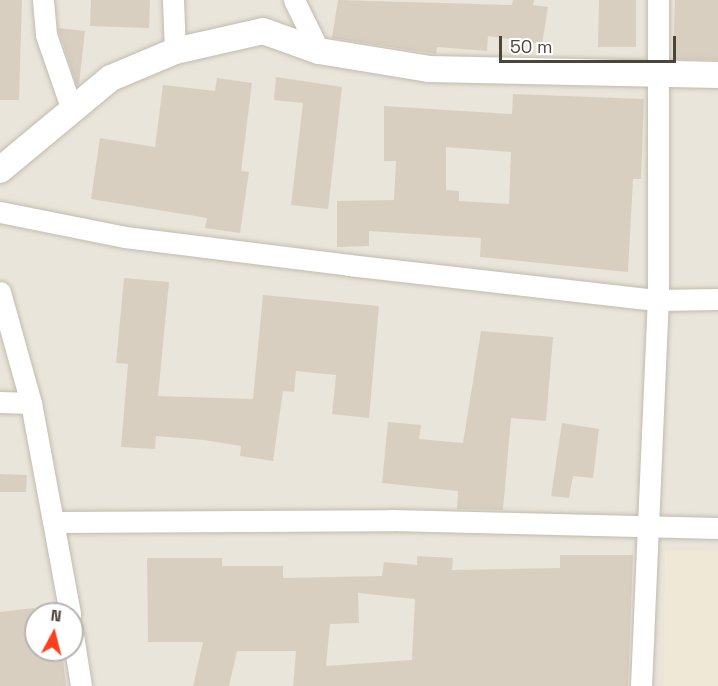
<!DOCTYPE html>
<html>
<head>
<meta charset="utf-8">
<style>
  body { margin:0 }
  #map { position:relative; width:718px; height:686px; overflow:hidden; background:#f6f3ec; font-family:"Space Grotesk",sans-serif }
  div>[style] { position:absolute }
  .residential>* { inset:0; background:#eae5da }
  .education>* { inset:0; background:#efe8d6 }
  .building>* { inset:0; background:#d8cfc1 }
  .roads { filter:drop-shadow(0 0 2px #c2bbae) drop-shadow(0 0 2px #c2bbae) }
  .minor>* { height:21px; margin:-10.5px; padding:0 10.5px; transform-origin:10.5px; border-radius:10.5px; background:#fff }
  .tertiary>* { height:26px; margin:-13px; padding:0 13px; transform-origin:13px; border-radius:13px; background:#fff }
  span { translate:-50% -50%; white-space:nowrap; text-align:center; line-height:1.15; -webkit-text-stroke:4.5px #fff; paint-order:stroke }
  .north { position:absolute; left:24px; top:602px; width:60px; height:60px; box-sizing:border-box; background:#fff; border:2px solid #b7b4b0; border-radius:50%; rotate:7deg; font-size:16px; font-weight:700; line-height:24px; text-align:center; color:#4b4439 }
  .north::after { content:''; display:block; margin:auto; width:21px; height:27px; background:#fc3f1d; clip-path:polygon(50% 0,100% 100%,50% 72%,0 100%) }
  .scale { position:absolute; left:499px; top:36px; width:177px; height:27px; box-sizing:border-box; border:3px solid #4b4439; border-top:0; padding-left:8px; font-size:18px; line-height:21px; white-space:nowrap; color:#4b4439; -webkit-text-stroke:4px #fff; paint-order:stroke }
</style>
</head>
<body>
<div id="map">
  <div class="residential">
    <i style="clip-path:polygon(evenodd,0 0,718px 0,718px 686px,0 686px,0 0,36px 614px,72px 614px,72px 650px,36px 650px,36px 614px)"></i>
  </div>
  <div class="education">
    <i style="clip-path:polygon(665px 550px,718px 551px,718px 686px,664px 686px)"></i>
  </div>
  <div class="building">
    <i style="clip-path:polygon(0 0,22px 0,19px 100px,0 100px)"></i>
    <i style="clip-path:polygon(91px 0,150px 0,149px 28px,90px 26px)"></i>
    <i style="clip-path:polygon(338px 0,512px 5px,513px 0,534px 0,533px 5px,548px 7px,542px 44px,488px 36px,487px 51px,437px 47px,436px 54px,332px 38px)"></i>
    <i style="clip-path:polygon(599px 0,636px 0,636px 47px,598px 47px)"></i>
    <i style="clip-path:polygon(675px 0,718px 0,718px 60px,673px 59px)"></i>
    <i style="clip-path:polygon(58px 28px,85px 31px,79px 84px,76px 84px)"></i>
    <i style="clip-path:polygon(276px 77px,342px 87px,328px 209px,291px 205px,303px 103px,274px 100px)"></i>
    <i style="clip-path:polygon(217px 78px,252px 83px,241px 171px,249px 172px,240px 233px,205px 228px,207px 218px,91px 199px,100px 138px,155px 147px,163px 85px,215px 91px)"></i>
    <i style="clip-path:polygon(evenodd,513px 94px,644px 99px,641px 179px,633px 179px,628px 272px,480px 257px,481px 238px,369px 231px,369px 246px,337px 247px,337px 201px,394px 200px,396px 161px,384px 161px,384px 106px,512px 114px,513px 94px,446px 147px,511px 152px,509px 204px,459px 201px,459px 191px,446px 190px,446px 147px)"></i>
    <i style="clip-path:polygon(124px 278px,169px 282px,158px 396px,253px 399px,263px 295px,379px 306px,369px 418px,332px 414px,336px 375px,296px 371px,294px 392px,283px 391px,273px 461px,240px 456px,241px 446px,204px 440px,156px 436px,155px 449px,121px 447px,128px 364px,116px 363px)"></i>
    <i style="clip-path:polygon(481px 331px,553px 337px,546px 421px,511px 418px,503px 510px,457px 509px,458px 491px,382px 483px,388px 422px,421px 425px,419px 439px,463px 443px)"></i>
    <i style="clip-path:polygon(562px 423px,599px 429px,593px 478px,573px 476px,569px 498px,551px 496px)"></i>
    <i style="clip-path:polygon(0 474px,27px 475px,26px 492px,0 492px)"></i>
    <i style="clip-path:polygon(evenodd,560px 555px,633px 555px,628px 686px,293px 686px,296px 651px,237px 651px,229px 686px,193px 686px,203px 642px,148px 642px,147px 558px,222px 558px,222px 566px,283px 566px,283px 578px,382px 576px,384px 562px,417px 565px,417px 556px,453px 558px,452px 570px,560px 568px,560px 555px,358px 593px,415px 599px,412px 660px,326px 666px,330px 624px,359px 623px,358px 593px)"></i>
    <i style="clip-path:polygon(34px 608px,36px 650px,62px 650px,66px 686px,0 686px,0 612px)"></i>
  </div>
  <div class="roads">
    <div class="minor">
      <i style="left:43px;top:0;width:35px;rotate:85deg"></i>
      <i style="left:46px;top:35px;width:79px;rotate:70.9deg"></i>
      <i style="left:173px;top:0;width:51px;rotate:87.8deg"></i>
      <i style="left:294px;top:0;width:57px;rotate:63.9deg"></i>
      <i style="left:0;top:212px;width:127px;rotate:11.3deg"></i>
      <i style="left:125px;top:237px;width:226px;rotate:7.1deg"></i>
      <i style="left:349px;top:265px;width:311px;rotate:6.5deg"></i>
      <i style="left:658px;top:300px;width:60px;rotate:-1deg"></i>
      <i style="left:0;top:292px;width:115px;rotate:74.4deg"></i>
      <i style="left:31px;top:403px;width:215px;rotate:79.5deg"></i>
      <i style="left:0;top:402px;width:31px;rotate:2deg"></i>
      <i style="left:56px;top:522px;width:335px;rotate:-0.3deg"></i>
      <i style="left:391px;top:520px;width:327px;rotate:1.4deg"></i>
      <i style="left:72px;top:629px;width:58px;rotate:81deg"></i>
      <i style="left:641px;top:686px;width:386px;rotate:-87.5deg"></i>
      <i style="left:658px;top:300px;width:300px;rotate:-90deg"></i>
    </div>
    <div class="tertiary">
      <i style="left:0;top:170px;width:144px;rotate:-39.7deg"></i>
      <i style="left:111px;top:78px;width:69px;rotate:-22.9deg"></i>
      <i style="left:175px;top:51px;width:90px;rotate:-12.8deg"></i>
      <i style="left:263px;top:31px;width:59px;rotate:19.7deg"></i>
      <i style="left:319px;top:51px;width:111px;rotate:9.3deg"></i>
      <i style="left:429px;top:69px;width:289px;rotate:1.2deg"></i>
    </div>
  </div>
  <div class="north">N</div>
  <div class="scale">50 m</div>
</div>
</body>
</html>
